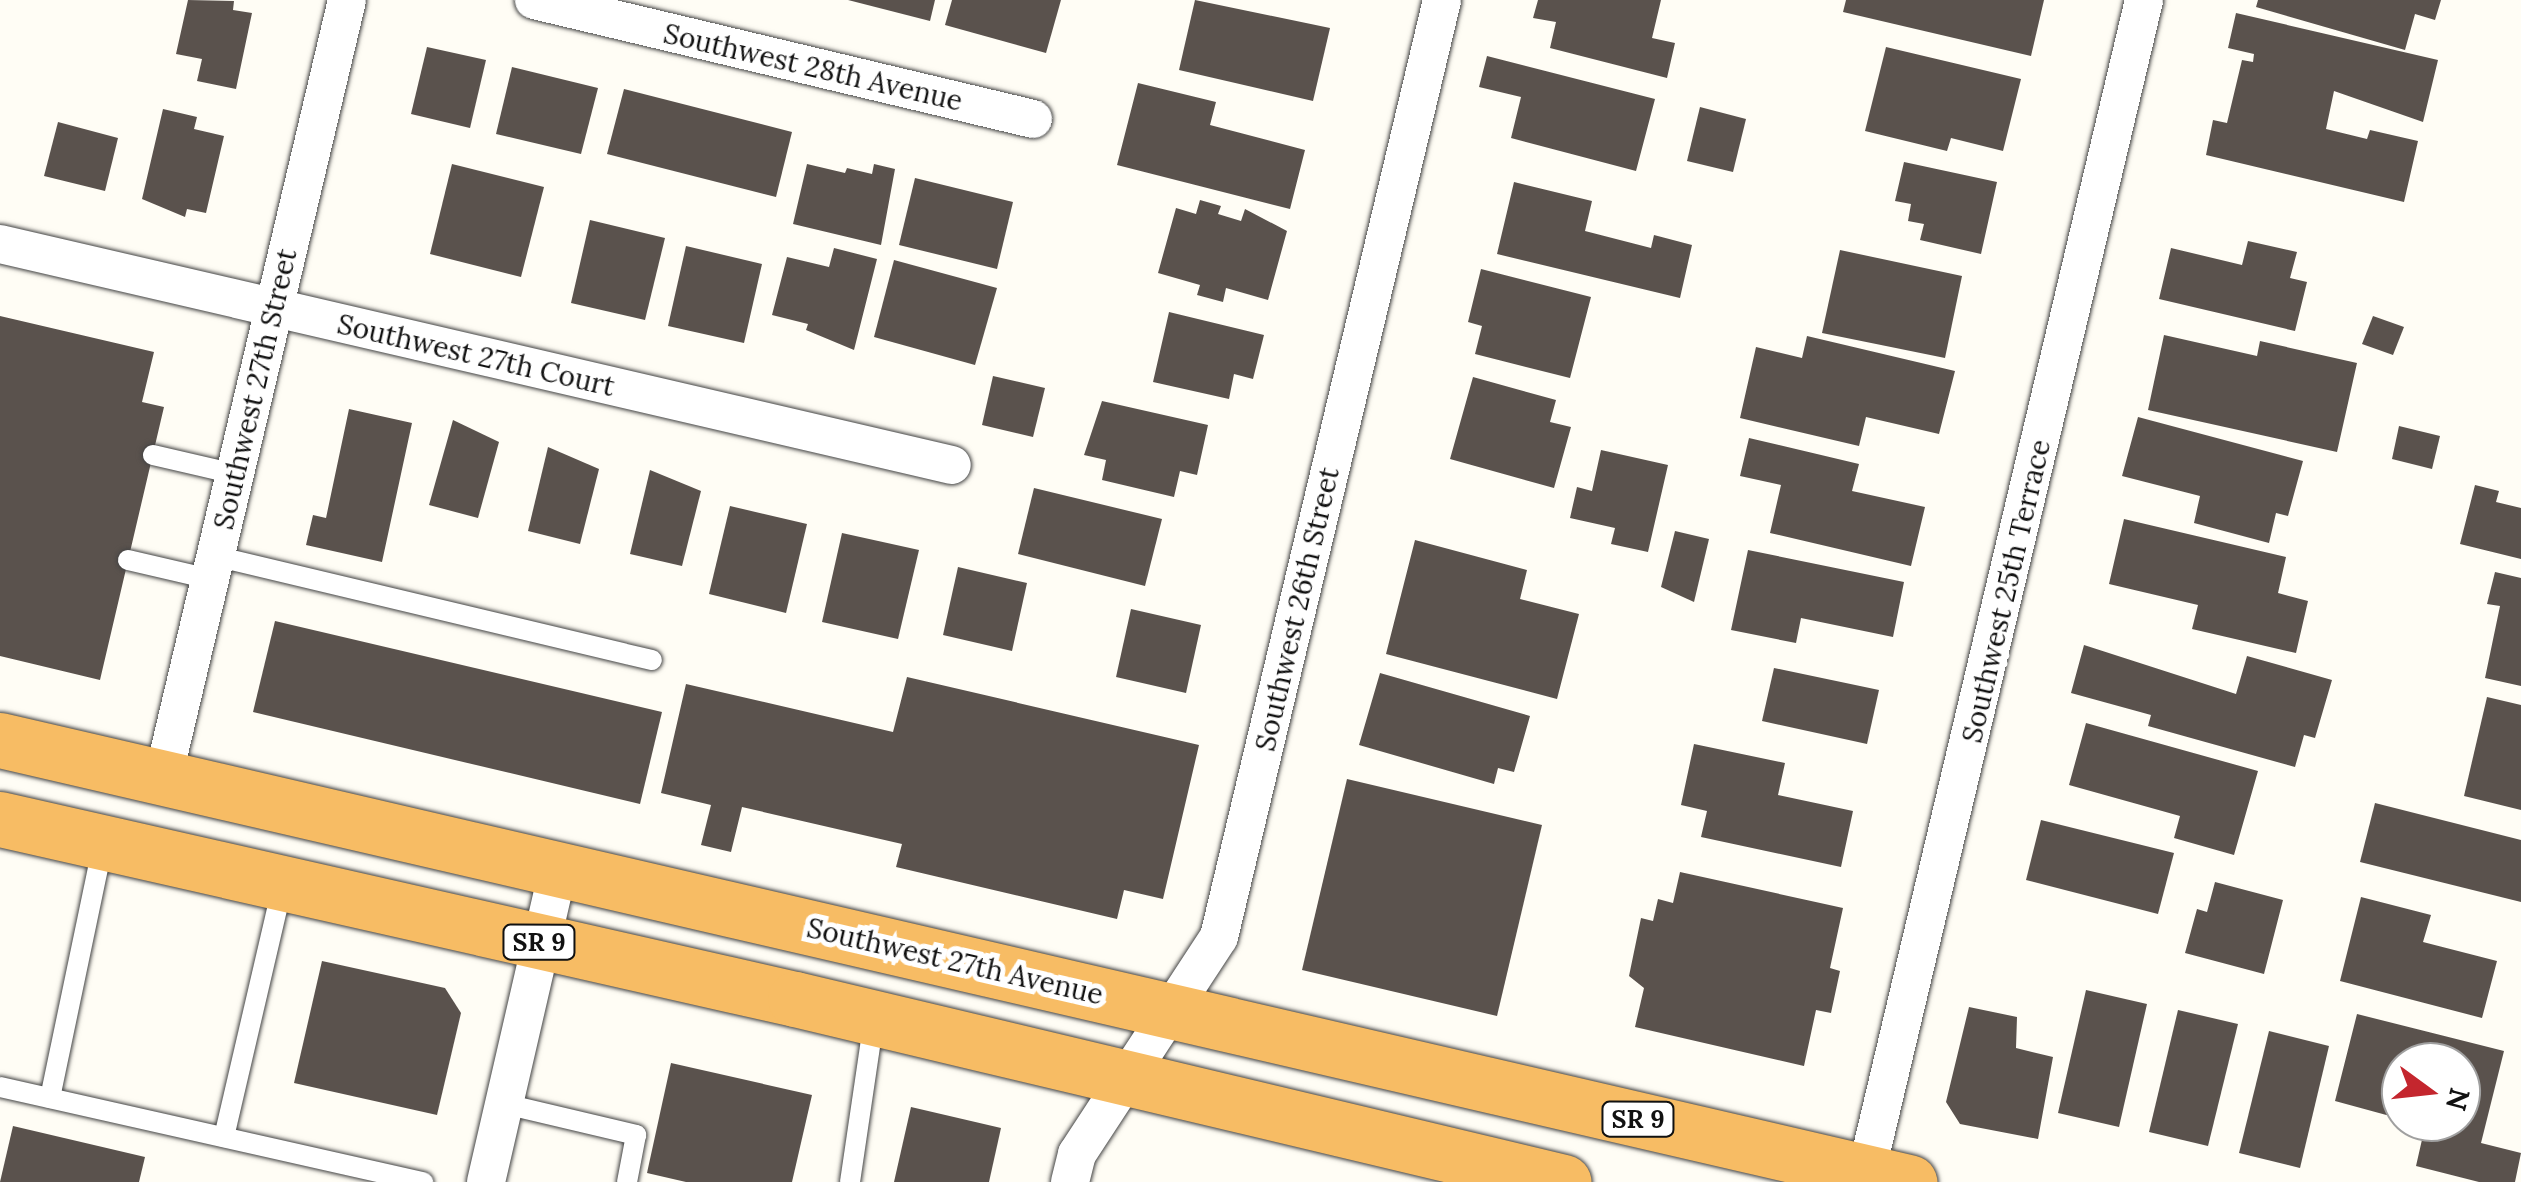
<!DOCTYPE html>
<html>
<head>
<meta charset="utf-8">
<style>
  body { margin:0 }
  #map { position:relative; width:2521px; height:1182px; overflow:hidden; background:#fffdf5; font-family:Lora,serif }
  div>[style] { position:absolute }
  .building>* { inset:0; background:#5a524d }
  .roads { filter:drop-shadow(0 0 2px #444) drop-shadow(0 0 2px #444) }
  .service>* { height:20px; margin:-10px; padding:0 10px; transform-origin:10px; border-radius:10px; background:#fff }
  .minor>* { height:38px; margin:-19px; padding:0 19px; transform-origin:19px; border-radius:19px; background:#fff }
  .trunk>* { height:55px; margin:-27.5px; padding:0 27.5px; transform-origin:27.5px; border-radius:27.5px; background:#f7bc64 }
  span { translate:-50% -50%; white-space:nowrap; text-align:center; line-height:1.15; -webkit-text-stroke:10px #fff; paint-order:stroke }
  .shield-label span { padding:2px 8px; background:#fff; border:2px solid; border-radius:8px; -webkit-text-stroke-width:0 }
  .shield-label { font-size:25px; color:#111; font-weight:700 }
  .street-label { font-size:28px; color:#111 }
  .north { position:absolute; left:2381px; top:1042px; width:100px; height:100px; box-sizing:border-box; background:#fff; border:2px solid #a0a0a0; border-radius:50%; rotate:105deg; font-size:28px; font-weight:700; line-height:40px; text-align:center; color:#111 }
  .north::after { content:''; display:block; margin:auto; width:35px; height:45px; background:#c4262e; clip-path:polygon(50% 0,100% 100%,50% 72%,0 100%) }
</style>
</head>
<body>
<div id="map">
  <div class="building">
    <i style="clip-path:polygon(188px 0,234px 1px,233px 10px,252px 13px,236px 89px,197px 81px,202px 59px,176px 54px)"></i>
    <i style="clip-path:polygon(848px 0,935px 0,930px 21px)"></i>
    <i style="clip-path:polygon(952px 0,1061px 0,1046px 53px,945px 25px)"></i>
    <i style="clip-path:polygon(1195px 0,1330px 28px,1313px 101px,1179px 70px)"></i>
    <i style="clip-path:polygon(1538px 0,1661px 0,1652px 38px,1675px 43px,1667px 78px,1550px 48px,1556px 22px,1533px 18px)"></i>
    <i style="clip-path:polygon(1846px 0,2044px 0,2031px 56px,1843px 12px)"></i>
    <i style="clip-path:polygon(2258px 0,2441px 0,2435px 20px,2415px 14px,2405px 50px,2256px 7px)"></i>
    <i style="clip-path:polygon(2236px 13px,2438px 60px,2423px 122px,2334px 91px,2326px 129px,2367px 139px,2370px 130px,2418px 141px,2404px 202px,2206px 155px,2213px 120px,2227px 123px,2242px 60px,2253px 62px,2254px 54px,2228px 48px)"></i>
    <i style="clip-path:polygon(427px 47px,486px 60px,470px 128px,411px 114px)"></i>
    <i style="clip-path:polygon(1886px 47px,2021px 79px,2003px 151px,1951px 138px,1947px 151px,1865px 131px)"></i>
    <i style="clip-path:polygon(1487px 56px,1655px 99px,1636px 171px,1511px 138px,1521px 97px,1479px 87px)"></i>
    <i style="clip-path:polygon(512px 67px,598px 88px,581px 154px,496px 134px)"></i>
    <i style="clip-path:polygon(1138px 83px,1216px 102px,1210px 125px,1305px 150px,1290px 209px,1117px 165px)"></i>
    <i style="clip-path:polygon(624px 89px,792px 132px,776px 197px,607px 154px)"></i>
    <i style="clip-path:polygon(1700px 107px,1746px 119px,1733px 172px,1687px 161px)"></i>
    <i style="clip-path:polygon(163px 109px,197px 117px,194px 129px,224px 136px,206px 213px,187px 209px,185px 217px,142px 199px)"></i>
    <i style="clip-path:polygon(58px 122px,118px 138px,105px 191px,44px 176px)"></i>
    <i style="clip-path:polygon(1904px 162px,1997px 182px,1981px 254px,1920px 240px,1924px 224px,1908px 221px,1911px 204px,1895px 201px)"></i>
    <i style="clip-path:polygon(452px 164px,544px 187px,521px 277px,430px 254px)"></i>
    <i style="clip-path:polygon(807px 164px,845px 173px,847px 168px,872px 174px,874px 164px,895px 169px,881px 245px,793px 224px)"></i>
    <i style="clip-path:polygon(915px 178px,1013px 202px,997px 269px,899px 245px)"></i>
    <i style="clip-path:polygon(1514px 182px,1592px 201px,1585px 231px,1651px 248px,1654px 235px,1692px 245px,1680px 298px,1497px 254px)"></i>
    <i style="clip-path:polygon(1200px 200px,1221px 206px,1218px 214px,1241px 221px,1245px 209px,1287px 231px,1268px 300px,1226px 288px,1223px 302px,1197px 295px,1200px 285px,1158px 273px,1176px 208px,1196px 214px)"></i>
    <i style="clip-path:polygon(590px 220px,665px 238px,645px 320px,571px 303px)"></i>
    <i style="clip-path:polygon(2248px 241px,2297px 252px,2290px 278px,2307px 282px,2295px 331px,2159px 299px,2171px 248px,2242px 265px)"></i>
    <i style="clip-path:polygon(686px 246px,762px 264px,744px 343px,668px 326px)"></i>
    <i style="clip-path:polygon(834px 248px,877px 259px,854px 350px,806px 330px,808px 324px,772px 315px,787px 257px,829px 267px)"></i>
    <i style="clip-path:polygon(1840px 250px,1962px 276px,1945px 358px,1822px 333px)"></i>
    <i style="clip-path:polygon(894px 260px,997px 288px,975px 365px,874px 337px)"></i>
    <i style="clip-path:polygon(1481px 269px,1591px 297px,1570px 378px,1475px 354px,1482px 326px,1468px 322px)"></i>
    <i style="clip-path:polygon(1169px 312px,1264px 335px,1253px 379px,1234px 374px,1229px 399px,1153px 382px)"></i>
    <i style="clip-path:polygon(0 316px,154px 352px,142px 402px,164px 407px,100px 680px,0 656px)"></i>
    <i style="clip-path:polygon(2373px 316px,2404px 327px,2393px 355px,2362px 344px)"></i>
    <i style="clip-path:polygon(2164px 335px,2257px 356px,2260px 341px,2357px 363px,2337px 452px,2148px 410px)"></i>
    <i style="clip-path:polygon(1807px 336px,1955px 371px,1939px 434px,1866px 417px,1859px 446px,1740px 418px,1756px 347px,1802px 358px)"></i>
    <i style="clip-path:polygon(993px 376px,1045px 388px,1033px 437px,982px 425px)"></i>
    <i style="clip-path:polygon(1473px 377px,1556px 400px,1550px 422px,1571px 427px,1554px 488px,1450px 459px)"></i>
    <i style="clip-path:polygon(1102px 401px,1208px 425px,1197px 475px,1180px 471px,1174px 497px,1102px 480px,1106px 460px,1084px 455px)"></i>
    <i style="clip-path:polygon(349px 409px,412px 423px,382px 562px,306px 545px,313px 515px,326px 518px)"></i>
    <i style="clip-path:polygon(2138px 417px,2303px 461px,2288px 516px,2276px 513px,2269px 543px,2194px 523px,2200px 496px,2122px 476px)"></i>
    <i style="clip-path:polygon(453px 420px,499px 442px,478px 518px,429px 505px)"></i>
    <i style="clip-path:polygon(2399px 426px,2440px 436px,2432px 469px,2392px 459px)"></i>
    <i style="clip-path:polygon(1749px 438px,1859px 464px,1852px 491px,1925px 507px,1911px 566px,1770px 533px,1781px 485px,1740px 476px)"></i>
    <i style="clip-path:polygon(548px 447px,599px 469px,580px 544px,528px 531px)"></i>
    <i style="clip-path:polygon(1601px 450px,1668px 465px,1648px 552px,1611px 544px,1615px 528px,1570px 518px,1577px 487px,1592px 491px)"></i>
    <i style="clip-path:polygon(650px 470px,701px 491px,682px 566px,630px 554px)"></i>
    <i style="clip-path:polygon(2475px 485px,2499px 491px,2496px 502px,2521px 508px,2521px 559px,2460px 544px)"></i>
    <i style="clip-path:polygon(1034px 488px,1162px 519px,1145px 586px,1018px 554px)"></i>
    <i style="clip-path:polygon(730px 506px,807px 524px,786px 613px,709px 594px)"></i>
    <i style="clip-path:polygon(2124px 519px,2286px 557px,2278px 593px,2308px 601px,2296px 653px,2192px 629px,2198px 605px,2109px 584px)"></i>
    <i style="clip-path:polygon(1675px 531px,1709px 539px,1694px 602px,1661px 587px)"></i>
    <i style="clip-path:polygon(842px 533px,919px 550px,898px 639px,822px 622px)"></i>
    <i style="clip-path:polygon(1415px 540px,1527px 570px,1520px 599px,1579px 614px,1557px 699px,1386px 654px)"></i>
    <i style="clip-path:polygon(1748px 550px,1904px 582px,1893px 637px,1801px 618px,1796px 643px,1731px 630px)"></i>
    <i style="clip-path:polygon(958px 567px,1027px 583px,1012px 651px,943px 635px)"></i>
    <i style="clip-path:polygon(2495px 572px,2521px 578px,2521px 686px,2485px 678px,2500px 606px,2487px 604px)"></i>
    <i style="clip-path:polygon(1131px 609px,1201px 625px,1186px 693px,1116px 677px)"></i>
    <i style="clip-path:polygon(275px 621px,662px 712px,640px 804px,253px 712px)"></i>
    <i style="clip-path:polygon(2084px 645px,2236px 694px,2247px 656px,2332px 680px,2315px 738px,2304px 735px,2295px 767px,2148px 726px,2151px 715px,2071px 693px)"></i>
    <i style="clip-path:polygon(1774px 668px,1879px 690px,1867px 744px,1762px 721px)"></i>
    <i style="clip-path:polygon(1380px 673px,1530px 716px,1514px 772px,1498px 768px,1494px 784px,1359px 745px)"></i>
    <i style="clip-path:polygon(907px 677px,1199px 745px,1163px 899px,1124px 890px,1117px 919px,896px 867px,902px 844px,742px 807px,731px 852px,701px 845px,711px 805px,661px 793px,686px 684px,893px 732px)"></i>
    <i style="clip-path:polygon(2487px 697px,2521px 705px,2521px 810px,2464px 796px)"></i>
    <i style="clip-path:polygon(2086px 723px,2258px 771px,2234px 855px,2174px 838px,2180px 816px,2069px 785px)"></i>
    <i style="clip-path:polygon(1694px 744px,1785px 763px,1778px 795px,1853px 811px,1841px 867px,1701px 837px,1707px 811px,1681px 805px)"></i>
    <i style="clip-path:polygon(1347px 779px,1542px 825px,1497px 1016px,1302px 970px)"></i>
    <i style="clip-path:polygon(2375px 803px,2521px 840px,2521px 902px,2360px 862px)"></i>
    <i style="clip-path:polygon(2041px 820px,2174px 853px,2158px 914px,2026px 880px)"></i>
    <i style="clip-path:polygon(1680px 872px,1843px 908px,1830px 968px,1840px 971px,1831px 1013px,1816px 1010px,1804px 1066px,1635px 1027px,1644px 988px,1629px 976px,1641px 918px,1653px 921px,1658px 899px,1673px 903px)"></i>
    <i style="clip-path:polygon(2215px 882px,2283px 900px,2264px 974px,2185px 953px,2197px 909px,2207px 912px)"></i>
    <i style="clip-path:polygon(2361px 897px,2431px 915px,2423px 942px,2497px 961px,2482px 1018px,2340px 981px)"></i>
    <i style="clip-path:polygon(322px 961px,445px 988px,461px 1013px,437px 1115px,294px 1083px)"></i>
    <i style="clip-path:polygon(2086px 990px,2147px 1004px,2119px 1127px,2058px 1113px)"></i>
    <i style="clip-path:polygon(1969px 1007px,2017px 1017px,2016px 1048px,2053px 1057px,2038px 1139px,1960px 1124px,1946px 1102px)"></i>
    <i style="clip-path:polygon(2178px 1010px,2238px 1024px,2208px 1146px,2149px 1132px)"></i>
    <i style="clip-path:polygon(2357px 1014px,2504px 1051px,2481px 1143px,2521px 1153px,2515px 1182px,2479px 1182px,2416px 1166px,2426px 1122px,2461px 1122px,2461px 1062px,2401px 1062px,2401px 1119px,2335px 1101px)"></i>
    <i style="clip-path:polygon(2269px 1031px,2329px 1046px,2300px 1168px,2239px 1153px)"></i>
    <i style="clip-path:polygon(671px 1063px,812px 1095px,792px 1182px,686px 1182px,647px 1173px)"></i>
    <i style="clip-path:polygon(911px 1107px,1001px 1128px,989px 1182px,894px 1182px)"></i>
    <i style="clip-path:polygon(13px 1126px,145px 1157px,139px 1182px,0 1182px)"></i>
  </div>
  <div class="roads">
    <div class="service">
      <i style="left:153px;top:455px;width:84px;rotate:13deg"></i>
      <i style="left:215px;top:556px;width:449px;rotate:13.4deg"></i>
      <i style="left:128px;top:560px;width:84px;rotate:13deg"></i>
      <i style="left:0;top:1087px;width:434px;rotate:12.7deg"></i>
      <i style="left:50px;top:1098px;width:258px;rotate:-78.2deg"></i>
      <i style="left:505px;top:1104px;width:135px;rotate:13.3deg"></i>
      <i style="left:636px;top:1135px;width:48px;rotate:100.8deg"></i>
      <i style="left:224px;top:1137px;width:257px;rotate:-76.9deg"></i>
      <i style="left:850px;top:1182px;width:165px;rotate:-81.6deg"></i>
    </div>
    <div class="minor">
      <i style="left:534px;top:0;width:513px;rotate:13.41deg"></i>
      <i style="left:0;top:244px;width:977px;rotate:13.07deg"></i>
      <i style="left:163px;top:778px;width:799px;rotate:-76.69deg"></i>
      <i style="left:486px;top:1182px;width:321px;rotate:-77deg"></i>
      <i style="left:1070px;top:1182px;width:29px;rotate:-76deg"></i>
      <i style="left:1077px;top:1154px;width:259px;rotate:-56.8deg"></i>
      <i style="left:1219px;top:937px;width:963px;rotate:-76.61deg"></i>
      <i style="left:1864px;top:1182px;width:1215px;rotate:-76.67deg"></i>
    </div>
    <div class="trunk">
      <i style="left:0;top:740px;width:1960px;rotate:13.04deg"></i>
      <i style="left:0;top:819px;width:815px;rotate:12.76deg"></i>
      <i style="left:795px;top:999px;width:790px;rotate:13.39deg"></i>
    </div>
  </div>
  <div class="shield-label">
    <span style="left:539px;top:942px">SR 9</span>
    <span style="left:1638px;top:1119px">SR 9</span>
  </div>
  <div class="street-label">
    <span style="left:813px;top:67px;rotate:13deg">Southwest 28th Avenue</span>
    <span style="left:476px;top:355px;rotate:13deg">Southwest 27th Court</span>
    <span style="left:255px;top:389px;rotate:-77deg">Southwest 27th Street</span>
    <span style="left:2006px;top:591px;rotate:-77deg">Southwest 25th Terrace</span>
    <span style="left:1297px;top:609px;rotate:-77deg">Southwest 26th Street</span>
    <span style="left:955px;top:961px;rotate:13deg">Southwest 27th Avenue</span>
  </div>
  <div class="north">N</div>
</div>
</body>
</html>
